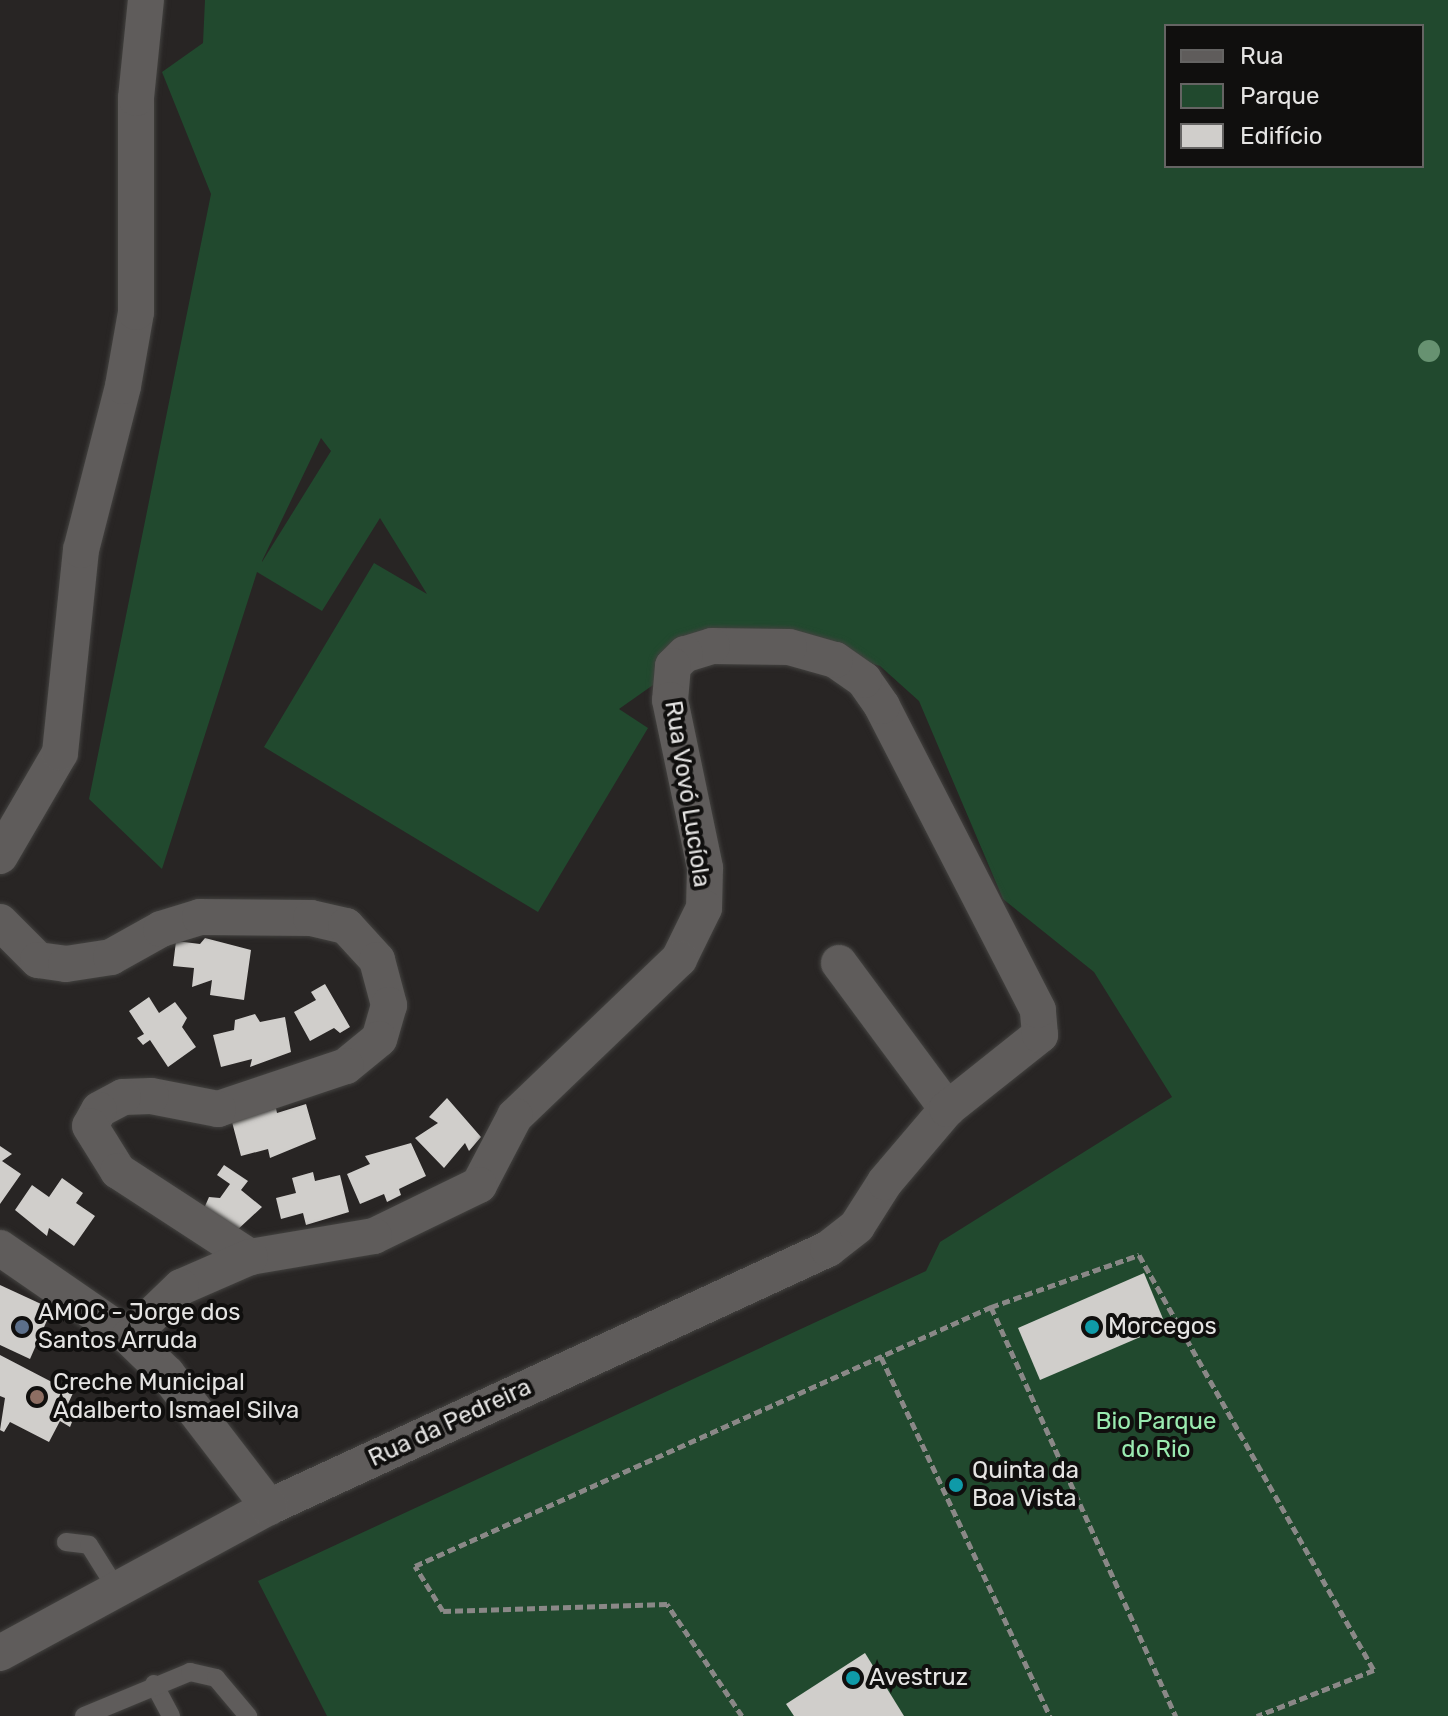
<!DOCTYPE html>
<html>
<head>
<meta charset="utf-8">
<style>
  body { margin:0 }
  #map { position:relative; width:1448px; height:1716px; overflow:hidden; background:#282524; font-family:Rubik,sans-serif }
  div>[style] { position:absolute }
  .green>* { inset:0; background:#21492e }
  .building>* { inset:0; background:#d0cecb }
  .path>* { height:5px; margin-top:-2.5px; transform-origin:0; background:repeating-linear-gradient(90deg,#8a8887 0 8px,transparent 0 12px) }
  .roads { filter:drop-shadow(0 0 2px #434240) drop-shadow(0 0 2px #434240) }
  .service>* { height:18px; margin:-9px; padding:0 9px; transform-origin:9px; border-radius:9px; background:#5f5c5b }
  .minor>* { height:36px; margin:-18px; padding:0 18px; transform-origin:18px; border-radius:18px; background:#5f5c5b }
  .trees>* { width:22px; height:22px; margin:-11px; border-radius:50%; background:#679271 }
  .dots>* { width:22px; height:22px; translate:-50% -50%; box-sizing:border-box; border:4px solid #100f0e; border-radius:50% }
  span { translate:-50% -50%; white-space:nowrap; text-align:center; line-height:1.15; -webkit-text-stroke:8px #100f0e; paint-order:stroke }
  .street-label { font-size:24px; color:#e5e4e3 }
  .poi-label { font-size:24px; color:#e5e4e3 }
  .left { translate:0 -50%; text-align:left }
  .park-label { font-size:24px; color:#9aebb0 }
  .legend { position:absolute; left:1164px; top:24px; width:260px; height:144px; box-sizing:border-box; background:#100f0e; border:2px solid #656463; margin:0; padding:10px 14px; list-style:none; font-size:24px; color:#e5e4e3 }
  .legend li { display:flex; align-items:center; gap:16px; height:40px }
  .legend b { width:40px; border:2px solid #656463 }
</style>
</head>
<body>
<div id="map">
  <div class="green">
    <i style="clip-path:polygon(evenodd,205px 0,1448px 0,1448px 1716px,327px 1716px,258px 1581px,926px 1271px,940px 1242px,1172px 1097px,1094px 972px,1003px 899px,919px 701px,880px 666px,779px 635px,680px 666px,619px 709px,648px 728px,538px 912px,264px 747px,374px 563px,427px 594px,380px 518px,322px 611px,257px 572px,162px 869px,89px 799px,211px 194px,162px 72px,203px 43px,205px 0,1166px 26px,1422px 26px,1422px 166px,1166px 166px,1166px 26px,205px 0,321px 438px,331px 451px,262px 562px,262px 561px,321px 438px)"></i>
  </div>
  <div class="building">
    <i style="clip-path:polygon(205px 938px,251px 950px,244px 1000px,210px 995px,212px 980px,192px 987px,194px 968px,173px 966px,176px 941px,200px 944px)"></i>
    <i style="clip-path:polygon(325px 984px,350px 1027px,340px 1033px,334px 1028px,310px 1041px,294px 1012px,316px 1000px,311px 992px)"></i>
    <i style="clip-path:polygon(149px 997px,159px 1013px,175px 1002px,187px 1018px,182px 1027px,196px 1047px,168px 1067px,150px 1040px,143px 1045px,137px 1038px,144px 1034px,129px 1011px)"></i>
    <i style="clip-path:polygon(255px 1014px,260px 1022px,285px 1017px,291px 1052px,250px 1067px,252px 1059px,221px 1067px,213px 1035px,234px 1030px,235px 1020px)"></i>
    <i style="clip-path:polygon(447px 1098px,481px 1137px,469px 1151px,465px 1143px,444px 1168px,415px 1138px,438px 1123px,429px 1117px)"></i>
    <i style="clip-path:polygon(275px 1104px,277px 1113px,306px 1104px,316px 1139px,270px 1158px,268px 1149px,241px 1156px,232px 1122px)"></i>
    <i style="clip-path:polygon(411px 1143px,426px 1176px,399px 1189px,401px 1195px,387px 1202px,384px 1194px,360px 1204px,347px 1174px,370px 1164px,365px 1156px)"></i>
    <i style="clip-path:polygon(0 1146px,12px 1154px,2px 1161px,21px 1174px,0 1204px)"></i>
    <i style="clip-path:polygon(224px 1165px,248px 1181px,241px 1190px,262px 1207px,235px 1232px,202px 1213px,209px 1197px,220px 1198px,230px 1184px,217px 1175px)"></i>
    <i style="clip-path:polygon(313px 1172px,315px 1181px,340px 1175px,349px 1212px,306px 1225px,303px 1213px,281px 1219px,276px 1198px,296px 1193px,292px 1178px)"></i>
    <i style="clip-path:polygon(62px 1178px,83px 1193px,76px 1203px,95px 1216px,74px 1246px,49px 1228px,47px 1236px,15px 1210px,32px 1185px,49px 1197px)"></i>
    <i style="clip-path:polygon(1144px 1273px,1166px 1326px,1040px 1380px,1018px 1328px)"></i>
    <i style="clip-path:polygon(0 1285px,52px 1309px,30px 1359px,0 1345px)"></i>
    <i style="clip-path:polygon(0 1355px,73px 1393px,62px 1417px,72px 1422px,70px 1427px,60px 1421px,49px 1442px,10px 1422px,4px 1432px,0 1430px,5px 1398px,0 1396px)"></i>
    <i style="clip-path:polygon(865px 1653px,904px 1716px,794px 1716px,786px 1704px)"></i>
  </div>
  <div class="path">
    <i style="left:991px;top:1307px;width:449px;rotate:65.7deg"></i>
    <i style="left:881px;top:1357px;width:397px;rotate:64.8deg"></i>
    <i style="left:742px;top:1716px;width:135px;rotate:-123.8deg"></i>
    <i style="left:667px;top:1604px;width:224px;rotate:178.2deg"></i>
    <i style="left:443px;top:1611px;width:53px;rotate:-121.9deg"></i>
    <i style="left:415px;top:1566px;width:632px;rotate:-24.21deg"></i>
    <i style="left:991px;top:1307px;width:157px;rotate:-19.4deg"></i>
    <i style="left:1139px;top:1255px;width:477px;rotate:60.5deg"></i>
    <i style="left:1374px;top:1670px;width:126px;rotate:158.5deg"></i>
  </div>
  <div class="roads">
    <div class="service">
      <i style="left:66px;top:1542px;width:23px;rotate:7deg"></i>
      <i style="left:89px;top:1545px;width:51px;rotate:57.9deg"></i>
      <i style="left:154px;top:1684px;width:36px;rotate:62deg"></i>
      <i style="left:84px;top:1716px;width:115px;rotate:-22.5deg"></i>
      <i style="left:190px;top:1672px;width:27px;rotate:13deg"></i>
      <i style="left:216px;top:1678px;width:50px;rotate:49.9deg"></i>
    </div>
    <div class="minor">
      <i style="left:0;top:856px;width:119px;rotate:-59.8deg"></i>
      <i style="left:60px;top:753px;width:204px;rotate:-84.1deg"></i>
      <i style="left:81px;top:550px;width:169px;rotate:-75.6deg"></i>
      <i style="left:123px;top:386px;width:75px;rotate:-80deg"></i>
      <i style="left:136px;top:312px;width:214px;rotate:-90deg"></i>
      <i style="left:136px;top:98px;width:99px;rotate:-84.2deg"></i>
      <i style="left:0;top:922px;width:54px;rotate:45deg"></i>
      <i style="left:38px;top:960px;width:28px;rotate:8deg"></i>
      <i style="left:66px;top:964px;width:46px;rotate:-8.8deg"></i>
      <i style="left:111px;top:957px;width:57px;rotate:-29.2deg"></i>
      <i style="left:161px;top:929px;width:41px;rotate:-17.1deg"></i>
      <i style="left:200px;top:917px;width:111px;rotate:0.5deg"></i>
      <i style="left:311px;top:918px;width:36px;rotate:13deg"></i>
      <i style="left:346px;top:926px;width:46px;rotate:47.6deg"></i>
      <i style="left:377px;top:960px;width:47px;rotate:75.1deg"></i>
      <i style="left:389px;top:1005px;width:35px;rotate:106deg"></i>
      <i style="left:379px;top:1039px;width:43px;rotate:140.7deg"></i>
      <i style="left:346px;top:1066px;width:135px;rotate:161.4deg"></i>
      <i style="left:218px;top:1109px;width:68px;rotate:-169deg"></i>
      <i style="left:151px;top:1096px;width:28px;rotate:178deg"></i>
      <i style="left:123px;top:1097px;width:27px;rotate:152deg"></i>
      <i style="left:99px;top:1110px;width:18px;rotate:119deg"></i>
      <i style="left:90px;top:1126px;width:53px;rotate:58.1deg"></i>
      <i style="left:118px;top:1171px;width:158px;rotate:33.1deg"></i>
      <i style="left:839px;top:963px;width:182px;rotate:53.5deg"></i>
      <i style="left:0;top:1248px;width:157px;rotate:34.6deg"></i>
      <i style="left:0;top:1653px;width:306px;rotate:-28.5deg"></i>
      <i style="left:269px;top:1507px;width:616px;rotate:-24.78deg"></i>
      <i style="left:828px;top:1249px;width:37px;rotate:-38deg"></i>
      <i style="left:857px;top:1226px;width:52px;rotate:-57.5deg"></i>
      <i style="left:885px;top:1182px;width:96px;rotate:-49.7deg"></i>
      <i style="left:947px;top:1109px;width:119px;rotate:-38.5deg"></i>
      <i style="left:1040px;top:1035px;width:25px;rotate:-95deg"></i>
      <i style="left:1038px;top:1010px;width:342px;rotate:-117.2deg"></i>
      <i style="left:882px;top:706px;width:32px;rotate:-125deg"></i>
      <i style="left:864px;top:680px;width:35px;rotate:-145deg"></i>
      <i style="left:835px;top:660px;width:48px;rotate:-164.2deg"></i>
      <i style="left:789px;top:647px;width:77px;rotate:-179.3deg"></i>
      <i style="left:712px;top:646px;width:28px;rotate:163deg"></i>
      <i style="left:685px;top:654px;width:17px;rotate:135deg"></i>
      <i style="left:673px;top:666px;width:34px;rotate:95deg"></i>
      <i style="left:670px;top:700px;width:172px;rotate:78.2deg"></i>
      <i style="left:705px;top:868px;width:40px;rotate:91.4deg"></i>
      <i style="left:704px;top:908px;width:57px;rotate:116.1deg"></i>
      <i style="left:679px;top:959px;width:227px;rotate:136.2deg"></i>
      <i style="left:515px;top:1116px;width:78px;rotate:117.6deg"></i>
      <i style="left:479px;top:1185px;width:117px;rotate:154.1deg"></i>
      <i style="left:374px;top:1236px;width:126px;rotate:170.4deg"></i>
      <i style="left:250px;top:1257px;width:75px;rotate:156.5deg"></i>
      <i style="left:181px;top:1287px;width:72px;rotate:136.1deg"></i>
      <i style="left:129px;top:1337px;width:53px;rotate:44.2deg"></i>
      <i style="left:167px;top:1374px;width:168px;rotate:52.5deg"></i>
    </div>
  </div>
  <div class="trees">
    <i style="left:1429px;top:351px"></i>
  </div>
  <div class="dots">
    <i style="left:22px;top:1327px;background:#5c6f8a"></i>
    <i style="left:1092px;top:1327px;background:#0f9aa8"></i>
    <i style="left:37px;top:1397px;background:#8d6e63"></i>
    <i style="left:956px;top:1485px;background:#0f9aa8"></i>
    <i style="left:853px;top:1678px;background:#0f9aa8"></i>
  </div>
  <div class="street-label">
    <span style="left:687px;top:794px;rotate:81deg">Rua Vovó Lucíola</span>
    <span style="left:450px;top:1423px;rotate:-25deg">Rua da Pedreira</span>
  </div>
  <div class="poi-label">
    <span class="left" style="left:38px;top:1327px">AMOC - Jorge dos<br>Santos Arruda</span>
    <span class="left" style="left:1108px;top:1327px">Morcegos</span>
    <span class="left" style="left:53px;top:1397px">Creche Municipal<br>Adalberto Ismael Silva</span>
    <span class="left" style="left:972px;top:1485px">Quinta da<br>Boa Vista</span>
    <span class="left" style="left:869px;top:1678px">Avestruz</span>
  </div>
  <div class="park-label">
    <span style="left:1156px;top:1436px">Bio Parque<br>do Rio</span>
  </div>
  <ul class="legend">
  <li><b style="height:10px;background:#5f5c5b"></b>Rua</li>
  <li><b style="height:22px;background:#21492e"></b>Parque</li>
  <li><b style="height:22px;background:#d0cecb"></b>Edifício</li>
  </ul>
</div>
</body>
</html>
